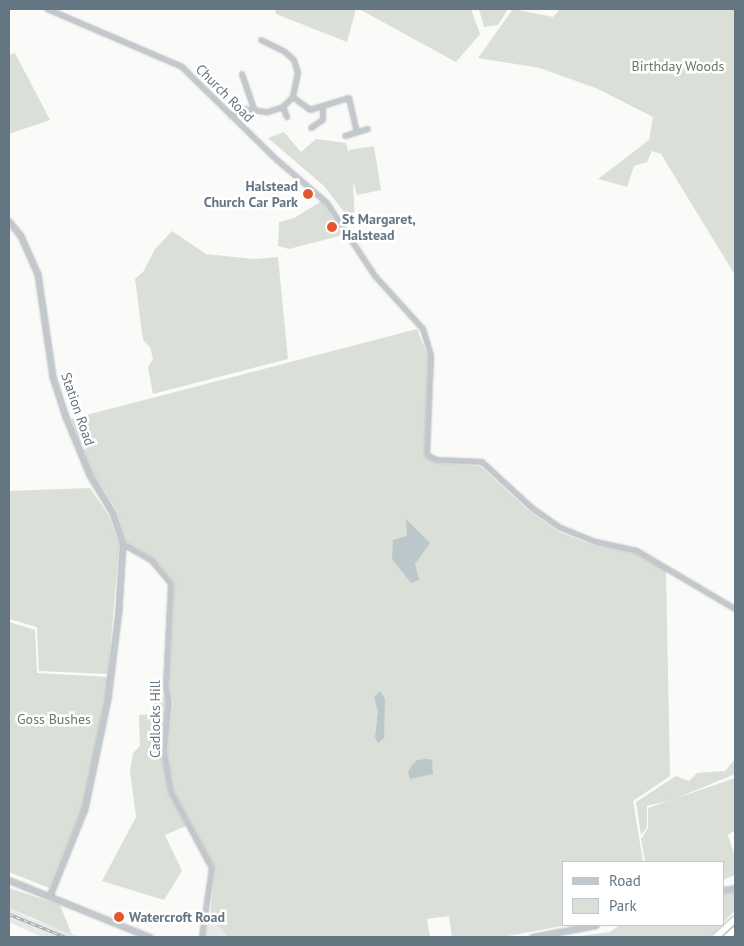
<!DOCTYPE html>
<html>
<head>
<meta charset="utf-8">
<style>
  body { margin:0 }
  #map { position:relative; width:744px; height:946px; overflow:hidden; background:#fafaf8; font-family:"PT Sans",sans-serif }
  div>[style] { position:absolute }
  .built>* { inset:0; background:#e8e9e9 }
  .green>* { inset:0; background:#dadfd7 }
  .water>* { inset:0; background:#bbc7cb }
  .roads { filter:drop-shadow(0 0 1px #b4b9bd) drop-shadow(0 0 1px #b4b9bd) }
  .minor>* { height:4px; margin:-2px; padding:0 2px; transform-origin:2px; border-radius:2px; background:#c3c8cc }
  .tertiary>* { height:4.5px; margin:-2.25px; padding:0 2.25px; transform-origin:2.25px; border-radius:2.25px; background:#c3c8cc }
  .trunk>* { height:6px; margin:-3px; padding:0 3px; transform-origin:3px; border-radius:3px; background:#fff }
  .rail>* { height:3px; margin-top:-1.5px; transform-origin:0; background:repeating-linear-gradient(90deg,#fff 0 4px,#a2aab0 0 8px); box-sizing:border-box; border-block:1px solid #a2aab0 }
  .dots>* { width:14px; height:14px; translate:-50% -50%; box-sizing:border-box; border:2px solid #fff; border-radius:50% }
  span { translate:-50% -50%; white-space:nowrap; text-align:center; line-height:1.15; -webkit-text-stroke:5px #fff; paint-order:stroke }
  .park-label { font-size:14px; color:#687a64 }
  .street-label { font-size:14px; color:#657683 }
  .poi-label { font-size:14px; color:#657683; font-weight:700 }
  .right { translate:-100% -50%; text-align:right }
  .left { translate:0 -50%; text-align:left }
  .frame { position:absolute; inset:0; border:10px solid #657683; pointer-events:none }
  .legend { position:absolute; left:562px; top:861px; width:162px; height:65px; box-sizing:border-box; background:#fff; border:1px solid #c1c8cd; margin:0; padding:6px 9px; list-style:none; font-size:15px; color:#657683 }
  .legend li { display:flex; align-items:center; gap:10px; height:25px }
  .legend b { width:25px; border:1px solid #c1c8cd }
</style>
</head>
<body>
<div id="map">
  <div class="built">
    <i style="clip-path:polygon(9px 908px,29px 918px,80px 937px,43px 937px,34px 934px,9px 922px)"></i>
    <i style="clip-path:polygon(210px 917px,228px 937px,204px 937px)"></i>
  </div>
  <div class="green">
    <i style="clip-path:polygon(275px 9px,356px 9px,347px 42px,276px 14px)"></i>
    <i style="clip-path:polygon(359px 9px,471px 9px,480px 34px,456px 62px)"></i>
    <i style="clip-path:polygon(479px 9px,508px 9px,498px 25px,484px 27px)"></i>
    <i style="clip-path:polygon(513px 9px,553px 17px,560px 9px,735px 9px,735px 275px,661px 154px,652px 151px,647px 162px,634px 166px,627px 187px,598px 179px,649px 140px,653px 117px,598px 89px,540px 68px,478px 58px)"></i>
    <i style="clip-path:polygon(15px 53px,50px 120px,9px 134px,9px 55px)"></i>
    <i style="clip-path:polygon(284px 132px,301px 152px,316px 139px,346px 143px,349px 154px,349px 150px,374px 146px,381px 190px,357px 195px,353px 181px,355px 226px,324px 186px,268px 138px)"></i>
    <i style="clip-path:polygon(322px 201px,343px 235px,289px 249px,278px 246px,279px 222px,294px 218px)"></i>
    <i style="clip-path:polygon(172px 231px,206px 254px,253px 259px,278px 257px,288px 359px,153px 394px,148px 367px,153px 359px,150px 347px,143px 340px,135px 279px,143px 272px,155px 249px)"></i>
    <i style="clip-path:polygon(417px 329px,428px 357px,424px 456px,435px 463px,480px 466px,528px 510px,559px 532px,593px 545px,636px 554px,666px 571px,670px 776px,633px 801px,643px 862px,563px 862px,563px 925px,567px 925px,502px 937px,452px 937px,449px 916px,427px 919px,430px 937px,228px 937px,210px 917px,215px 868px,174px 791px,167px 751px,173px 703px,169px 687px,174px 582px,153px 558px,126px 542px,117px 511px,93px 473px,71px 419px)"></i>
    <i style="clip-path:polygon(90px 488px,109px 516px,119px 545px,108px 674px,39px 671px,37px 627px,9px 619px,9px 491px)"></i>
    <i style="clip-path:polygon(9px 622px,35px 630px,37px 673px,109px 677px,82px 808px,49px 888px,9px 872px)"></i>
    <i style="clip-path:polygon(157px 692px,162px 692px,167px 703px,161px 748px,168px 793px,186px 826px,165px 835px,182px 871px,164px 900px,102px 881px,136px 817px,130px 770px,133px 753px,140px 746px,139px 715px,152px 714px)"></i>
    <i style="clip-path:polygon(735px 759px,735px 774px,672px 800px,647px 806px,647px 827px,641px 835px,636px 802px,676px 776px,689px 781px,697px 773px,725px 771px)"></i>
    <i style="clip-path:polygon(735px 778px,735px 830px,728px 835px,735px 857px,735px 875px,723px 880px,723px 862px,645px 862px,641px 839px,648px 828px,648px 808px)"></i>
    <i style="clip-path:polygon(9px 888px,60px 905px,72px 935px,9px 908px)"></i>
    <i style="clip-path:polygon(735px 892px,735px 910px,723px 923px,723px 894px)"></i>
    <i style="clip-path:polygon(620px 925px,722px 925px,710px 937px,573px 937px,610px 932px)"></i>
  </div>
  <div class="water">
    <i style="clip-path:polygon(406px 519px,430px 543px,415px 564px,419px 580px,411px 583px,392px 559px,393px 540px,407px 536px)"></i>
    <i style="clip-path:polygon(380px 691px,385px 699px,384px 738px,378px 743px,375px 737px,378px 712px,374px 697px)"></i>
    <i style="clip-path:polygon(427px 759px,432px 760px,433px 774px,410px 779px,408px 772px,412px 765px,417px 760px)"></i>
  </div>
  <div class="roads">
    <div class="minor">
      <i style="left:47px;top:9px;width:147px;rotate:23.2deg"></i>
      <i style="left:182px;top:67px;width:133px;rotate:44.4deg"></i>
      <i style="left:277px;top:160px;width:66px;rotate:40.7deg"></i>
      <i style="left:327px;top:203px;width:87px;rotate:56.7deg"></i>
      <i style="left:375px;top:276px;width:72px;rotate:47.8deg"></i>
      <i style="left:423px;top:329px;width:28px;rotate:73deg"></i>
      <i style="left:431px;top:356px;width:99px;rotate:92.3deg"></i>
      <i style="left:427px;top:455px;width:10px;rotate:29deg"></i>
      <i style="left:436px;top:460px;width:46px;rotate:2.5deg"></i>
      <i style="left:482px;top:462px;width:68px;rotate:42.6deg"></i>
      <i style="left:532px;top:508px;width:35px;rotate:35deg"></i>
      <i style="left:561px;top:528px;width:38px;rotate:22deg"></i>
      <i style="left:596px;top:542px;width:42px;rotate:12.4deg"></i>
      <i style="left:637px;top:551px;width:114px;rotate:30.6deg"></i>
      <i style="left:261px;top:40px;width:25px;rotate:26deg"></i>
      <i style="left:284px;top:51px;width:13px;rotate:42deg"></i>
      <i style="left:294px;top:60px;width:14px;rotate:73deg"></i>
      <i style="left:298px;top:73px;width:25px;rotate:102deg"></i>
      <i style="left:242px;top:74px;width:39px;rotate:71deg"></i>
      <i style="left:283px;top:107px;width:11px;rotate:68deg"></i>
      <i style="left:231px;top:116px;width:13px;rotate:-32deg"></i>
      <i style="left:242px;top:109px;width:26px;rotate:7deg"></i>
      <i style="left:268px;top:112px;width:16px;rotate:-18deg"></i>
      <i style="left:283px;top:107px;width:14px;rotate:-45deg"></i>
      <i style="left:293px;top:97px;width:21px;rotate:37deg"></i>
      <i style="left:310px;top:110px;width:41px;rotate:-17.1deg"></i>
      <i style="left:349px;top:98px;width:35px;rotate:77deg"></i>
      <i style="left:311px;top:128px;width:14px;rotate:-34deg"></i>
      <i style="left:323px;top:120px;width:13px;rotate:-90deg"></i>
      <i style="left:345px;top:136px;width:24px;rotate:-17deg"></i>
      <i style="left:123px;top:544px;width:34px;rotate:30deg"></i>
      <i style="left:152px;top:561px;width:30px;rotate:50deg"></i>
      <i style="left:171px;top:584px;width:104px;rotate:92.8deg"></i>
      <i style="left:166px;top:688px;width:15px;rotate:79deg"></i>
      <i style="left:169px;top:703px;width:48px;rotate:95.9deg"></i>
      <i style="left:164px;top:751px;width:42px;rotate:80.3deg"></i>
      <i style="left:171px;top:792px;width:86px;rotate:61.7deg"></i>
      <i style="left:212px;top:868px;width:70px;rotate:98.2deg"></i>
    </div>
    <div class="tertiary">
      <i style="left:9px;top:221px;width:19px;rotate:51deg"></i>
      <i style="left:21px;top:236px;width:42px;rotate:65.9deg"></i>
      <i style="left:38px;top:274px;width:104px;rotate:81.7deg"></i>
      <i style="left:53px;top:377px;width:42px;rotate:72deg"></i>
      <i style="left:66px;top:417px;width:63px;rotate:67.5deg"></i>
      <i style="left:90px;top:475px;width:44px;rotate:58.8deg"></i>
      <i style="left:113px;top:513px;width:33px;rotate:72deg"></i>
      <i style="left:123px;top:544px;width:66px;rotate:93.5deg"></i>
      <i style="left:119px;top:610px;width:90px;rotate:97deg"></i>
      <i style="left:108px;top:699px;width:112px;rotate:101.8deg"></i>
      <i style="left:85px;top:809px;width:94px;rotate:111.9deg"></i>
      <i style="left:9px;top:880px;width:152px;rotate:22deg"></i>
      <i style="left:723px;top:890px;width:12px;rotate:-9deg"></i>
      <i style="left:532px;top:937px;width:65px;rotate:-10.6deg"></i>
    </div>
    <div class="trunk">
      <i style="left:716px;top:937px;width:26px;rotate:-43deg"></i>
      <i style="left:727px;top:937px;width:11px;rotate:-41deg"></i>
    </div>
  </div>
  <div class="rail">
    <i style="left:9px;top:914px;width:61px;rotate:22deg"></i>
  </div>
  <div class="dots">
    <i style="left:308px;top:194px;background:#e4572e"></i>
    <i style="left:332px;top:227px;background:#e4572e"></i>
    <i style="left:119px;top:917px;background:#e4572e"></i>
  </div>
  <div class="park-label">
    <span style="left:678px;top:66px">Birthday Woods</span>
    <span style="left:54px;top:719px">Goss Bushes</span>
  </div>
  <div class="street-label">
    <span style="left:225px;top:93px;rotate:45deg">Church Road</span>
    <span style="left:78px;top:409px;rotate:71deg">Station Road</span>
    <span style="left:155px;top:719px;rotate:-90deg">Cadlocks Hill</span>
  </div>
  <div class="poi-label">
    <span class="right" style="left:298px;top:194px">Halstead<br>Church Car Park</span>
    <span class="left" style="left:342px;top:227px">St Margaret,<br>Halstead</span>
    <span class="left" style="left:129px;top:917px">Watercroft Road</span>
  </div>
  <div class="frame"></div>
  <ul class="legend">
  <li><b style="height:6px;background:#c3c8cc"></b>Road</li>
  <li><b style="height:14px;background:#dadfd7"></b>Park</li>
  </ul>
</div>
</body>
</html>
